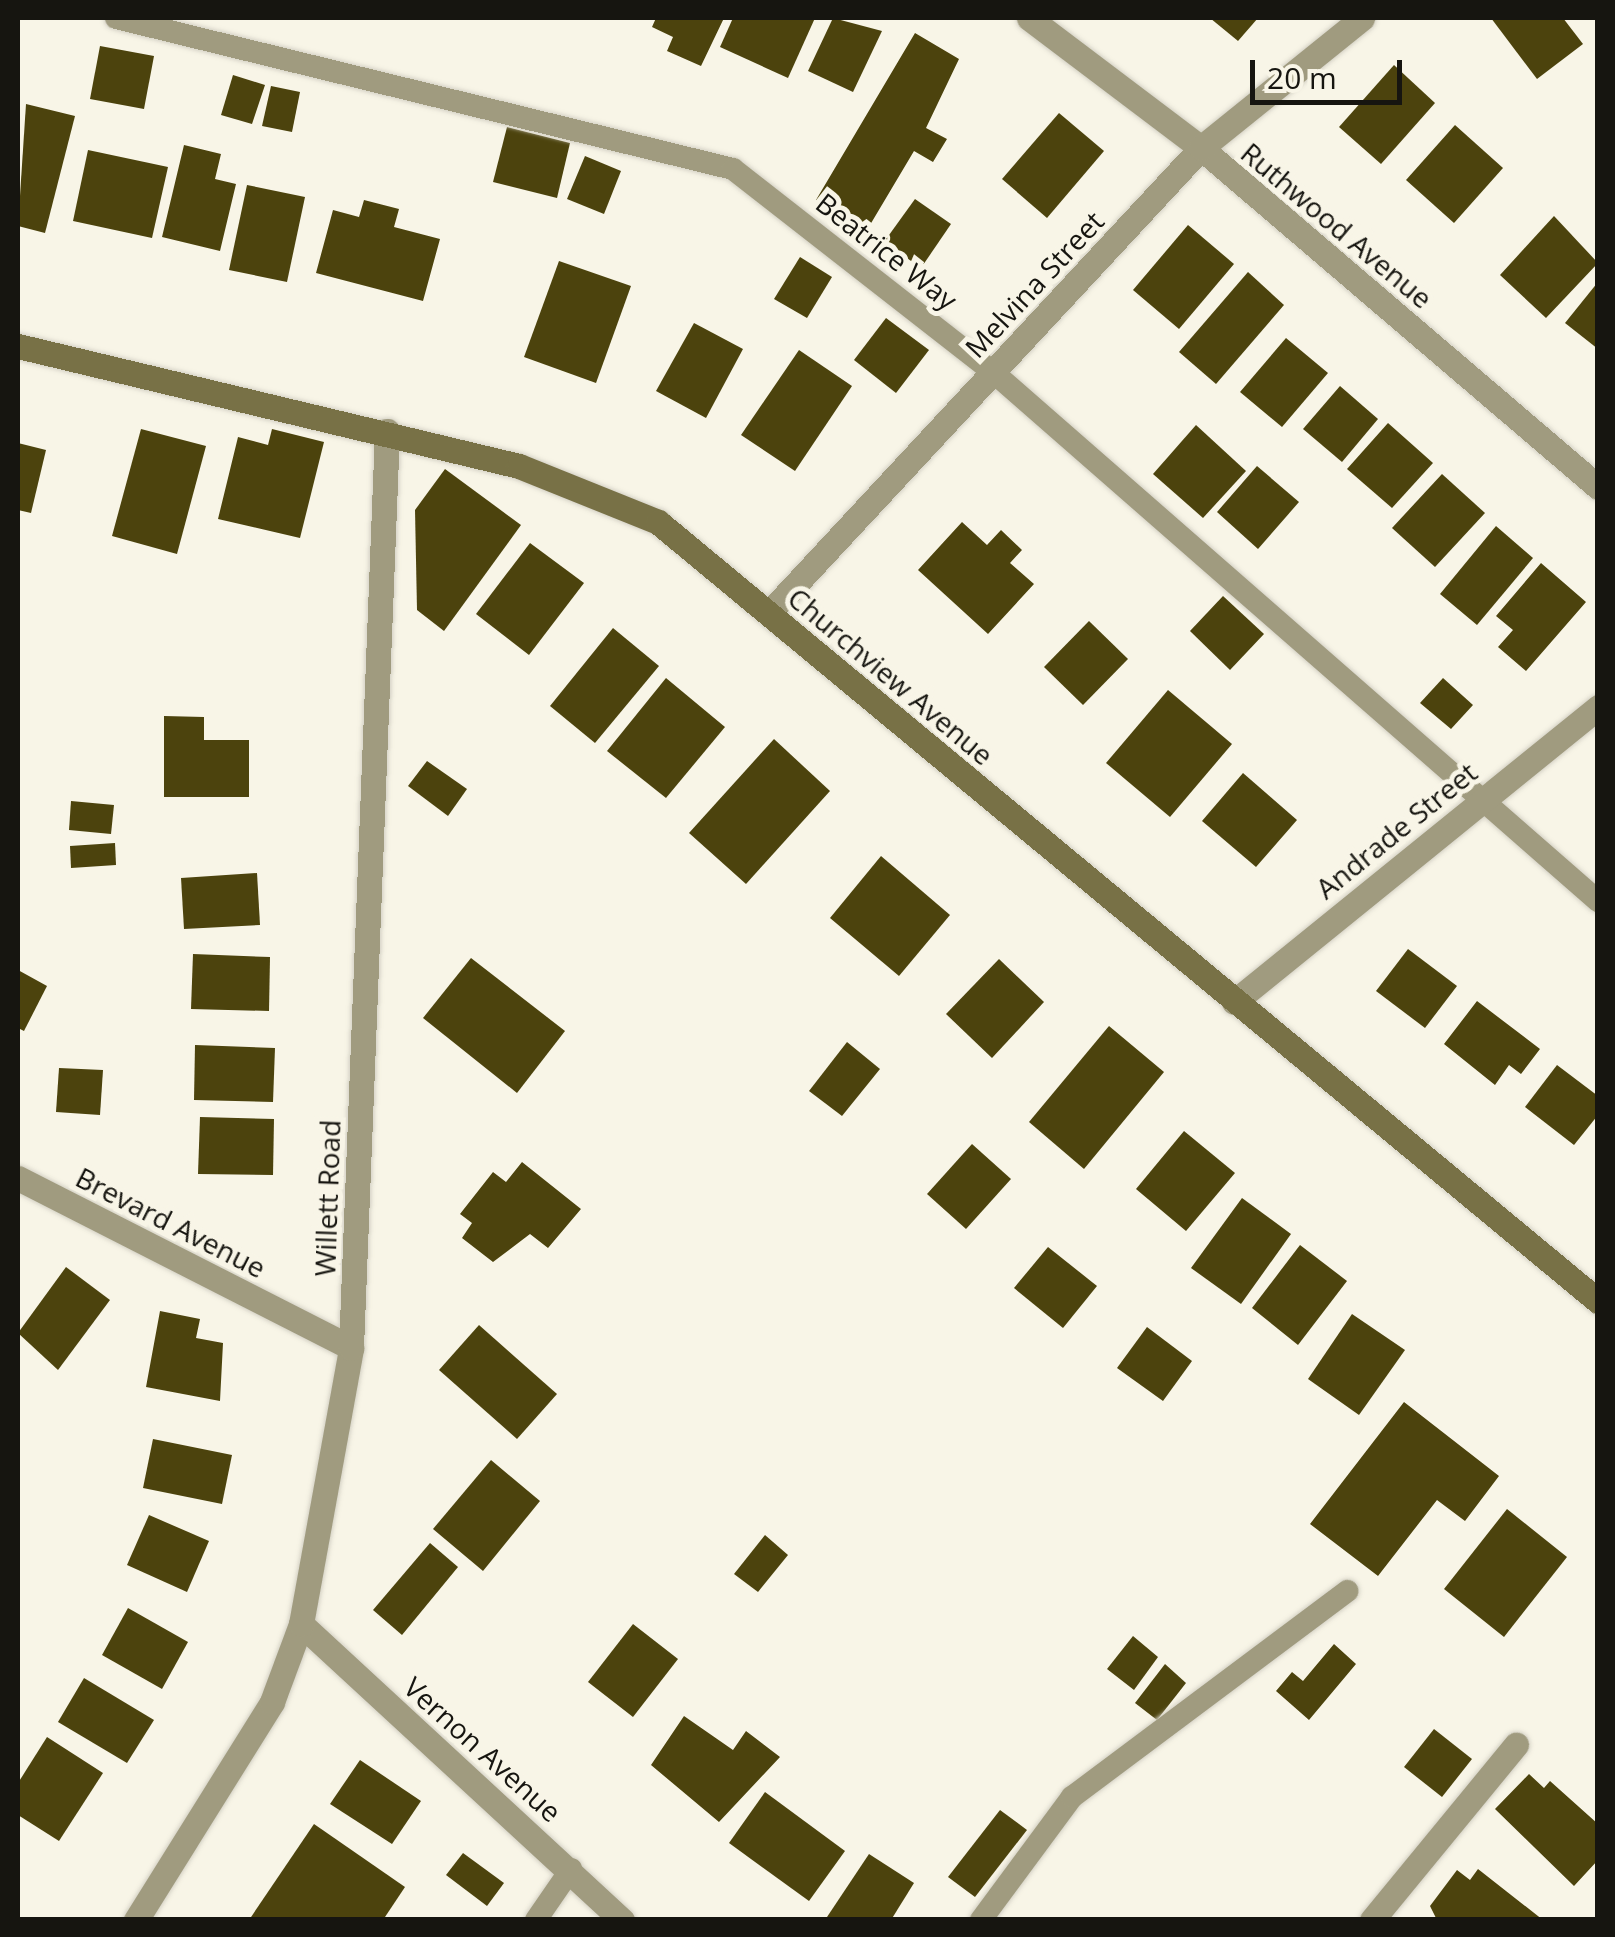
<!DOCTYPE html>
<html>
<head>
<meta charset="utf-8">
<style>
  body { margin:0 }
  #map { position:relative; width:1615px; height:1937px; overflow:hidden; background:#f8f5e7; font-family:"Open Sans",sans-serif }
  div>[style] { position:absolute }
  .building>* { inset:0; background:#4c430d }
  .roads { filter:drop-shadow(0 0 2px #d4d1c5) drop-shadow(0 0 2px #d4d1c5) }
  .lane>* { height:22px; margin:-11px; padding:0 11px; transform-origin:11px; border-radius:11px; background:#a09b7f }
  .street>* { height:25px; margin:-12.5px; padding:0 12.5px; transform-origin:12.5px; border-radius:12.5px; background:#a09b7f }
  .secondary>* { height:25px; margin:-12.5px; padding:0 12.5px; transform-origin:12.5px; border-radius:12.5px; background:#787146 }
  span { translate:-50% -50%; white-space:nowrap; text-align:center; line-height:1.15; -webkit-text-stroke:10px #f8f5e7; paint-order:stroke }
  .street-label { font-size:28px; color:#161510 }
  .frame { position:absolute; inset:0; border:20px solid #161510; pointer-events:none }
  .scale { position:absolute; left:1250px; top:60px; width:152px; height:45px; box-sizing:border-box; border:5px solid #161510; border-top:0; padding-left:12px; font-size:30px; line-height:35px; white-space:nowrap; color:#161510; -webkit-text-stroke:8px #f8f5e7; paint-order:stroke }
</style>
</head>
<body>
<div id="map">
  <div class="building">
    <i style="clip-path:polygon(656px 18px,724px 18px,701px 66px,667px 51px,673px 37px,652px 27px)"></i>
    <i style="clip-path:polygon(733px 18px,815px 18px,788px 78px,720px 47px)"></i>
    <i style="clip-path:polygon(833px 18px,882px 31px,853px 92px,808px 71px)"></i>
    <i style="clip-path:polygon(1210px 18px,1258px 18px,1238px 41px)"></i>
    <i style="clip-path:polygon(1491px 18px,1563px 18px,1583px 44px,1537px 79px)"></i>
    <i style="clip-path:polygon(915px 33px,959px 59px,926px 128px,947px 139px,933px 162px,914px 151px,867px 230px,816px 200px)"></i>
    <i style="clip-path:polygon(100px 46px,154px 56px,144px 109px,90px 99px)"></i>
    <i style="clip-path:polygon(1394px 65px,1435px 103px,1381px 164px,1339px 127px)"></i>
    <i style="clip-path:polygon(233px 75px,265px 85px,252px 124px,221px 115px)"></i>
    <i style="clip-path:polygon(271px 86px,300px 92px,292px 132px,262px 126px)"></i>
    <i style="clip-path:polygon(26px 104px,75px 116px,45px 233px,18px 226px)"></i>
    <i style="clip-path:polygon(1059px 113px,1104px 151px,1047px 218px,1002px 179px)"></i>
    <i style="clip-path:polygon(1455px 125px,1503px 168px,1454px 223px,1406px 180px)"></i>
    <i style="clip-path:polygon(507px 127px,570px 143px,557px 198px,493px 182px)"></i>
    <i style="clip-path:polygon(184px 145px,221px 154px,215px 179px,236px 184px,220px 251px,162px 237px)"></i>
    <i style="clip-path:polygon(88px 150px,168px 167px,152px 238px,73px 221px)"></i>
    <i style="clip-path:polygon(585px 156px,621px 171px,604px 214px,567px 199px)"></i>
    <i style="clip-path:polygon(247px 185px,305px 197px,287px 282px,229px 270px)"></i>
    <i style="clip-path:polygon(915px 199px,951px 224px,921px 268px,884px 242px)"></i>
    <i style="clip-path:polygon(364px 200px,399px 209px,394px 227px,440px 239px,423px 301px,316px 273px,333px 210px,359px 217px)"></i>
    <i style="clip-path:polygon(1554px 216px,1598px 263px,1546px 318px,1500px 275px)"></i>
    <i style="clip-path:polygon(1188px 225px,1234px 264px,1179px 329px,1133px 290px)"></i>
    <i style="clip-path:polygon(800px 257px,832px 277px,807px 318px,774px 299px)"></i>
    <i style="clip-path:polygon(559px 261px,631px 286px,596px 383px,524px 357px)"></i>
    <i style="clip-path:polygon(1248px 272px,1284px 305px,1216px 384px,1179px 352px)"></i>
    <i style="clip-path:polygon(1598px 282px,1598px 349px,1565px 323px)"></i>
    <i style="clip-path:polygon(886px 318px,929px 350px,896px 393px,854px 360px)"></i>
    <i style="clip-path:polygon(694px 323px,743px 349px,706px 418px,656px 391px)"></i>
    <i style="clip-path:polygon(1286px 338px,1328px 373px,1282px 427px,1240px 392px)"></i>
    <i style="clip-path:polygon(799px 350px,852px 386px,795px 471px,741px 435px)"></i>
    <i style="clip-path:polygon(1340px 386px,1378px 419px,1342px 462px,1303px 429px)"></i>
    <i style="clip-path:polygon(1388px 423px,1433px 463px,1392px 508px,1347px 469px)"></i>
    <i style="clip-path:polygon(1196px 425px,1246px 471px,1203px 518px,1153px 474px)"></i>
    <i style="clip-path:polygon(141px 429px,206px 446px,177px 554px,112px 536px)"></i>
    <i style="clip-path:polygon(272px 429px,324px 442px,300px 538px,218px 519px,238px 437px,268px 445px)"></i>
    <i style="clip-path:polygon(18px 443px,46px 450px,31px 513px,18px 510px)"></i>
    <i style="clip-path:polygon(1257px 466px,1299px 502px,1258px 549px,1217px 512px)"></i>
    <i style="clip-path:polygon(445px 469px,521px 525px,444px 631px,417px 610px,415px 510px)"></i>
    <i style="clip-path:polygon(1442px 474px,1485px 513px,1435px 567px,1392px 528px)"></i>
    <i style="clip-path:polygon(962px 522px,987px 545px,1001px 530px,1022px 550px,1010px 563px,1034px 584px,988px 634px,918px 570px)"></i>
    <i style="clip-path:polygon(1496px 526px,1533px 558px,1477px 625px,1440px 594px)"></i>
    <i style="clip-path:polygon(530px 543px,584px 583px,529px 655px,476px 614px)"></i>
    <i style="clip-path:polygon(1541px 563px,1586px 602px,1526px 671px,1498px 647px,1513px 630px,1496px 616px)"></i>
    <i style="clip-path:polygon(1223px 596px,1264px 634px,1230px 670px,1190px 631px)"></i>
    <i style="clip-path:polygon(1089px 621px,1128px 659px,1083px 705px,1044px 667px)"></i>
    <i style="clip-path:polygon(613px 628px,659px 666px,595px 743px,550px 706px)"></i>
    <i style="clip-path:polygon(666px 678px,725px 727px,666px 798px,607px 751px)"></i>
    <i style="clip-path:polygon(1443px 678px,1473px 705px,1451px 729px,1420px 703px)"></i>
    <i style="clip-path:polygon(1168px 690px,1232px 744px,1170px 817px,1106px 763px)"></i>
    <i style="clip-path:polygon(164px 716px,204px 717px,204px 740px,249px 740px,249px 797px,164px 797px)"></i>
    <i style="clip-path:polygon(774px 739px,830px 791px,746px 884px,689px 833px)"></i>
    <i style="clip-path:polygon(427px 761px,467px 789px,448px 816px,408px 786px)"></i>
    <i style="clip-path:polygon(1243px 773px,1297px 820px,1256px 867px,1202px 821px)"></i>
    <i style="clip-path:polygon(71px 801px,114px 805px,111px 834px,69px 830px)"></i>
    <i style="clip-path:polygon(115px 843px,116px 865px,71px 868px,70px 846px)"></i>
    <i style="clip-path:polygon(881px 856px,950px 915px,899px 976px,830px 918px)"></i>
    <i style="clip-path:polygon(257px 873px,260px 925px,184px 929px,181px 878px)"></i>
    <i style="clip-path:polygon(1408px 949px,1457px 986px,1425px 1028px,1376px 991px)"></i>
    <i style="clip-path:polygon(193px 954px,270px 957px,269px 1011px,191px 1009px)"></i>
    <i style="clip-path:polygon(471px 958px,565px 1031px,517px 1093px,423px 1018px)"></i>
    <i style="clip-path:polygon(999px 959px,1044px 1002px,992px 1058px,946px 1014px)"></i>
    <i style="clip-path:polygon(18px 970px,47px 986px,24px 1031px,18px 1028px)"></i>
    <i style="clip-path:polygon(1477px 1001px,1540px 1049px,1521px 1074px,1509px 1065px,1495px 1085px,1444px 1044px)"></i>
    <i style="clip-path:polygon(1109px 1026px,1164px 1072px,1084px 1169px,1029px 1122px)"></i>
    <i style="clip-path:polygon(847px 1042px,880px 1069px,842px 1116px,809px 1091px)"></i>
    <i style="clip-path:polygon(195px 1045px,275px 1048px,273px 1102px,194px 1100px)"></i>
    <i style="clip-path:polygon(1557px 1065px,1598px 1096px,1598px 1115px,1574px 1145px,1525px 1107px)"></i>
    <i style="clip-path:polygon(59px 1068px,103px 1070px,100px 1115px,56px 1112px)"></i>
    <i style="clip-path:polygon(200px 1117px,274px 1119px,273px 1175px,198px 1174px)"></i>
    <i style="clip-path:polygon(1184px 1131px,1235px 1173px,1186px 1231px,1136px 1189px)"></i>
    <i style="clip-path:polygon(972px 1144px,1011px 1179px,966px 1229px,927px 1194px)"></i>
    <i style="clip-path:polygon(522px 1162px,581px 1209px,548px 1248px,530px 1234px,493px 1262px,462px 1238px,472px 1223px,460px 1214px,493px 1172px,506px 1182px)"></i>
    <i style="clip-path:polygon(1242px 1198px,1291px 1234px,1241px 1304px,1191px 1268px)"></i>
    <i style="clip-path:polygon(1300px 1245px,1347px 1281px,1298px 1345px,1252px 1308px)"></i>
    <i style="clip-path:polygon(1048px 1247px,1097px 1286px,1063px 1328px,1014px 1288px)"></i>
    <i style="clip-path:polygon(66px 1267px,110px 1300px,58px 1370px,18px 1333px)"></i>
    <i style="clip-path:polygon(160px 1311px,200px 1319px,196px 1338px,223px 1343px,220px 1401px,146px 1387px)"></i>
    <i style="clip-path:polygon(1352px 1314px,1405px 1350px,1359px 1415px,1308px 1379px)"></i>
    <i style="clip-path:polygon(479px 1325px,557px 1394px,517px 1439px,439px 1370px)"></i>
    <i style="clip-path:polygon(1147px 1327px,1192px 1361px,1163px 1401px,1117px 1368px)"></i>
    <i style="clip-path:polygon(1404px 1402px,1499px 1476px,1465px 1521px,1437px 1500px,1378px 1576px,1310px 1524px)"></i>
    <i style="clip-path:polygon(153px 1439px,232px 1455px,222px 1504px,143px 1488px)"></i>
    <i style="clip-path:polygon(491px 1460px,540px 1501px,483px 1571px,433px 1529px)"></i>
    <i style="clip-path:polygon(1507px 1509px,1567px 1557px,1504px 1637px,1444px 1589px)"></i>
    <i style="clip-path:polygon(149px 1515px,209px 1541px,187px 1592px,127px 1565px)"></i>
    <i style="clip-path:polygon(765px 1535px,788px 1555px,758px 1592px,734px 1574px)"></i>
    <i style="clip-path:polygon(430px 1543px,458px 1567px,402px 1635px,373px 1610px)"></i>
    <i style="clip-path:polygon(128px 1608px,188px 1642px,162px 1689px,102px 1655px)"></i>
    <i style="clip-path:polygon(633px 1624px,678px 1659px,633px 1717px,588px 1682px)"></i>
    <i style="clip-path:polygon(1133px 1636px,1158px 1657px,1134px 1690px,1107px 1669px)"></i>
    <i style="clip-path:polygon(1334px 1644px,1356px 1664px,1309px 1720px,1276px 1691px,1292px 1672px,1303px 1681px)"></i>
    <i style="clip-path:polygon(1165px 1664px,1186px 1683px,1157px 1720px,1135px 1703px)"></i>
    <i style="clip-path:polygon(84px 1678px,154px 1720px,127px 1763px,58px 1722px)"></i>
    <i style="clip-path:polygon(684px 1716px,733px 1750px,746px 1731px,780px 1757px,719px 1822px,651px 1765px)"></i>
    <i style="clip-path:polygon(1434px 1729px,1472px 1759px,1442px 1797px,1404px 1767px)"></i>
    <i style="clip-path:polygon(47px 1737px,103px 1773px,59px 1841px,18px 1815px,18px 1783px)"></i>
    <i style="clip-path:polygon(360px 1760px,421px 1801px,392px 1844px,330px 1804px)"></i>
    <i style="clip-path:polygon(1529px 1774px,1544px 1788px,1550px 1781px,1598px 1824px,1598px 1860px,1574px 1886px,1495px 1809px)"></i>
    <i style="clip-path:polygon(765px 1792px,845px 1851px,809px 1901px,729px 1843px)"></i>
    <i style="clip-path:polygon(1000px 1810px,1027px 1830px,975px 1897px,948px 1877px)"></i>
    <i style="clip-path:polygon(314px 1824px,405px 1887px,383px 1920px,249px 1920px)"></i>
    <i style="clip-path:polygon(463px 1853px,504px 1883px,487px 1906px,446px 1875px)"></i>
    <i style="clip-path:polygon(869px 1854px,914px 1883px,891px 1920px,825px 1920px)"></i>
    <i style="clip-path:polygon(1478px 1869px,1543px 1920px,1437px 1920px,1430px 1906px,1457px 1870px,1470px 1880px)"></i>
  </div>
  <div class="roads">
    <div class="lane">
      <i style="left:116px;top:18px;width:635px;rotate:13.75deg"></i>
      <i style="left:733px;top:169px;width:330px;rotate:38deg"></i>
      <i style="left:993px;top:372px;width:804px;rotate:41.17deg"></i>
      <i style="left:536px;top:1920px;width:62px;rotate:-55.5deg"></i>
      <i style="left:981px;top:1920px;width:153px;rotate:-53.5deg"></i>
      <i style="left:1072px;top:1797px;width:344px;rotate:-36.8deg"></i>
    </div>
    <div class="street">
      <i style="left:1029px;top:18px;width:216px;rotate:37.1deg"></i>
      <i style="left:1201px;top:148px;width:522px;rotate:40.49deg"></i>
      <i style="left:769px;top:613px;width:635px;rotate:-47.11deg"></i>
      <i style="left:1201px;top:148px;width:207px;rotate:-38.9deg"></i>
      <i style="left:1234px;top:1002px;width:469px;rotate:-39deg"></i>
      <i style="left:18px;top:1178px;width:374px;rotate:27deg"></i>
      <i style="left:301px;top:1624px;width:437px;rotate:42.7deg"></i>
      <i style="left:136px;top:1920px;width:257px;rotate:-58deg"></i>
      <i style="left:272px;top:1702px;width:83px;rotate:-69.6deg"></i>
      <i style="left:301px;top:1624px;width:280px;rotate:-79.7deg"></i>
      <i style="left:351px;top:1348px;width:918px;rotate:-87.75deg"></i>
      <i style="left:1372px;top:1920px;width:227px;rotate:-50.6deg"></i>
    </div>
    <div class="secondary">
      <i style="left:18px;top:346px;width:515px;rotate:13.47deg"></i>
      <i style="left:519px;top:466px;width:150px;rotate:21.9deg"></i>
      <i style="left:658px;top:522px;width:1221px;rotate:39.65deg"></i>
    </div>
  </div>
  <div class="street-label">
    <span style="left:1337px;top:225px;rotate:40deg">Ruthwood Avenue</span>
    <span style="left:887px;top:251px;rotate:38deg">Beatrice Way</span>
    <span style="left:1034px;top:284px;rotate:-47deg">Melvina Street</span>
    <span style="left:891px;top:676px;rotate:40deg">Churchview Avenue</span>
    <span style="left:1396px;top:830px;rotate:-39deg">Andrade Street</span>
    <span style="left:327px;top:1198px;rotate:-88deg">Willett Road</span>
    <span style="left:171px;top:1222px;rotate:27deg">Brevard Avenue</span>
    <span style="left:483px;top:1749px;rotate:42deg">Vernon Avenue</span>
  </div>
  <div class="frame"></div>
  <div class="scale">20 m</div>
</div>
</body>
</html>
